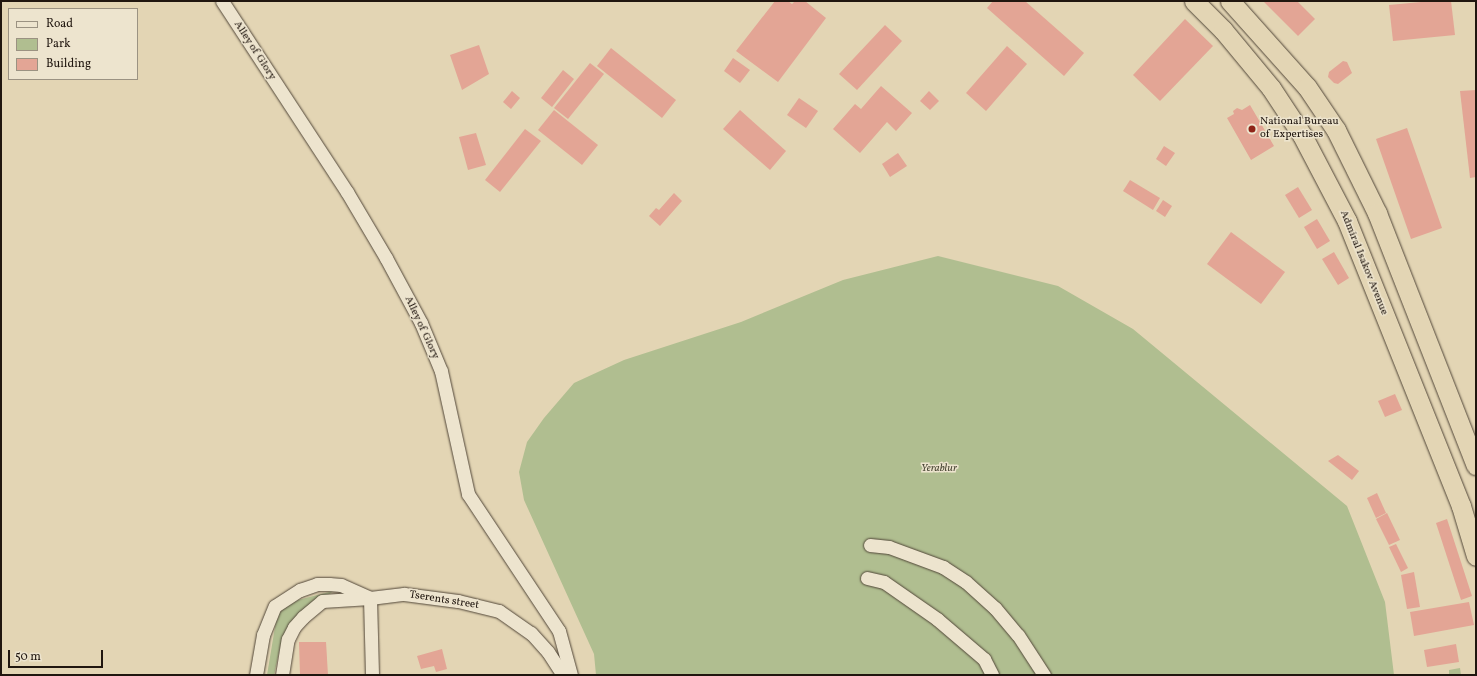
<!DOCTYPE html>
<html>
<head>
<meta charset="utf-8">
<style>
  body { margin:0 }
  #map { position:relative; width:1477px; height:676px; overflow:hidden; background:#e3d5b4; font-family:Vollkorn,serif }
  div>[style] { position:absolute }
  .green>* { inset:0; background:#b0be90 }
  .building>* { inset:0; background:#e3a595 }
  .roads { filter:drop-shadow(0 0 1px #514638) drop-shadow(0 0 1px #514638) }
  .minor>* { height:13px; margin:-6.5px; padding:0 6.5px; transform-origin:6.5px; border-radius:6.5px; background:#ede4ce }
  .highway>* { height:19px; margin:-9.5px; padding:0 9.5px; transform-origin:9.5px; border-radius:9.5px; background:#e3d5b4 }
  .dots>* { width:11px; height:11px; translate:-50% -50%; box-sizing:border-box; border:2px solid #ede4ce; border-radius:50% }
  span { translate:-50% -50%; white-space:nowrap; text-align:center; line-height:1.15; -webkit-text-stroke:3px #ede4ce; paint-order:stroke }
  .street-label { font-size:11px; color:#20160f }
  .poi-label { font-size:11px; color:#20160f }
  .left { translate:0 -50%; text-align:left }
  .park-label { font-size:11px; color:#4b4836; font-style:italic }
  .frame { position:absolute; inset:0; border:2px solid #20160f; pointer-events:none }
  .legend { position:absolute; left:8px; top:8px; width:130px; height:72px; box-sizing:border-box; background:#ede4ce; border:1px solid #9b9282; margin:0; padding:5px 7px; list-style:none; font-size:12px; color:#20160f }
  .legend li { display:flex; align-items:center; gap:8px; height:20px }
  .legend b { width:20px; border:1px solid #9b9282 }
  .scale { position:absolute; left:8px; top:650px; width:95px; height:18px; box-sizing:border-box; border:2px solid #20160f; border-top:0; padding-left:5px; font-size:12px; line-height:14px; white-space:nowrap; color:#20160f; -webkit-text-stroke:3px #ede4ce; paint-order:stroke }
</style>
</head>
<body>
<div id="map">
  <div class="green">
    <i style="clip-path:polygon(938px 256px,1058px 286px,1133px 329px,1347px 506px,1385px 602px,1394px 675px,596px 675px,594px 654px,524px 500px,519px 472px,527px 442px,544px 418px,574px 383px,624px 360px,741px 322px,843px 280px)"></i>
    <i style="clip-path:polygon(333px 591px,282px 639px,274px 675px,267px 675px,276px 621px,281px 610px,298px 600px)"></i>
    <i style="clip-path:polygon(1460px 668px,1461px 675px,1449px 675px,1449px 670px)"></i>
  </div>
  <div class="building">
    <i style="clip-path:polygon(775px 1px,788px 1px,792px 4px,795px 1px,805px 1px,826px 18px,778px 82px,736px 51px)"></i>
    <i style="clip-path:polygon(993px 1px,1025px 1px,1084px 53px,1064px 76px,987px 8px)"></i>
    <i style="clip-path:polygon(1263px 1px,1297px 1px,1315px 19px,1298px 36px)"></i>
    <i style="clip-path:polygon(1432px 1px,1451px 1px,1455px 35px,1393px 41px,1389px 5px)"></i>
    <i style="clip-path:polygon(1185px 19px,1213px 46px,1160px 101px,1133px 75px)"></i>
    <i style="clip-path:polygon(885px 25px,902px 41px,857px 90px,839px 74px)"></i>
    <i style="clip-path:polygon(479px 45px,489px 74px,462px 90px,450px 55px)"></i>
    <i style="clip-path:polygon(1007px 46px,1027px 64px,986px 111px,966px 93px)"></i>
    <i style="clip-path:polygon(611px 48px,676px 100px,662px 118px,597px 66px)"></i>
    <i style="clip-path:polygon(733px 58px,750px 70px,740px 83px,724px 71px)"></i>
    <i style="clip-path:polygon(1343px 61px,1347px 62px,1352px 73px,1338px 84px,1334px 83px,1328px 77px,1329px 72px)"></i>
    <i style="clip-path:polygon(590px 63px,604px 74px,568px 119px,554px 108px)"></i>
    <i style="clip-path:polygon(563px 70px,574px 79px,552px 107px,541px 98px)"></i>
    <i style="clip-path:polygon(881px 86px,912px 113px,896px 131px,887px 122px,860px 153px,833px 129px,855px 104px,861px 109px)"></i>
    <i style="clip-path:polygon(1476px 90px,1476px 177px,1470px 178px,1460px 91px)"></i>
    <i style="clip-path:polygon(512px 91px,520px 98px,511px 109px,503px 102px)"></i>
    <i style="clip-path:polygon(929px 91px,939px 101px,930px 110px,920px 101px)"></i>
    <i style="clip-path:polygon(799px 98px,818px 111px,806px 128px,787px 115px)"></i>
    <i style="clip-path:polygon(1250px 105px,1274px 146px,1251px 160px,1227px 118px,1234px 114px,1233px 111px,1237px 108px,1242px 110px)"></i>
    <i style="clip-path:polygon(554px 110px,598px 145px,582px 165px,538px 130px)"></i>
    <i style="clip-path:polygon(740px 110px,786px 151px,770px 170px,723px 129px)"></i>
    <i style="clip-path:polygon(1407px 128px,1442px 228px,1411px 239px,1376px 139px)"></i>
    <i style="clip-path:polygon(525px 129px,541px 141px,500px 192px,485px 180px)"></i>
    <i style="clip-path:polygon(476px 133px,486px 165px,468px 170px,459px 137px)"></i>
    <i style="clip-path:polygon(1164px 146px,1175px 153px,1166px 166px,1156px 159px)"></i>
    <i style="clip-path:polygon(898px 153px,907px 166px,890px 177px,882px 164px)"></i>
    <i style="clip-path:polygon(1130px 180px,1160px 198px,1153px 210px,1123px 191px)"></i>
    <i style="clip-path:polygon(1298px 187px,1312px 210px,1299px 218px,1285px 195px)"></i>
    <i style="clip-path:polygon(674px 193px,682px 201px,660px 226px,649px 216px,656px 208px,659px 210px)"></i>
    <i style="clip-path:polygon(1163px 200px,1172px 206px,1165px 217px,1156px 211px)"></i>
    <i style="clip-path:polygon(1317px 219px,1330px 241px,1317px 249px,1304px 227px)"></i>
    <i style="clip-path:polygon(1231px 232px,1285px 272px,1261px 304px,1207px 264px)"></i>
    <i style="clip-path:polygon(1334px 252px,1349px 278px,1338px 285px,1322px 259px)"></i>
    <i style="clip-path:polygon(1395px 394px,1402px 410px,1385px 417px,1378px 401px)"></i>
    <i style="clip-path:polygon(1338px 455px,1359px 471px,1352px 480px,1328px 461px)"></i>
    <i style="clip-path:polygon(1377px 493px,1386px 513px,1376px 518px,1367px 498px)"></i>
    <i style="clip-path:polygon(1387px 513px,1400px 540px,1389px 545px,1376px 519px)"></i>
    <i style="clip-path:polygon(1447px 519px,1472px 596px,1461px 600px,1436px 523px)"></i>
    <i style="clip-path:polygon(1396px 544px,1408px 568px,1401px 572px,1389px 547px)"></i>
    <i style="clip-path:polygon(1414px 572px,1420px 607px,1407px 609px,1401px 575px)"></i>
    <i style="clip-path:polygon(1469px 602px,1474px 625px,1414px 636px,1410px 612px)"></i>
    <i style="clip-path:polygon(299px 642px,326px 642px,328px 675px,300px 675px)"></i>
    <i style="clip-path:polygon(1456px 644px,1459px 662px,1427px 667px,1424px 650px)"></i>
    <i style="clip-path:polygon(442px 649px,447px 669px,436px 672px,434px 666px,421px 669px,417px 656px)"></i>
  </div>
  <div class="roads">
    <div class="minor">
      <i style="left:222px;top:1px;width:228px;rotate:56.8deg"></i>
      <i style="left:347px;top:192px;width:77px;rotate:59.4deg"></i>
      <i style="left:386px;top:258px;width:74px;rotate:61.7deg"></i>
      <i style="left:421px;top:323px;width:52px;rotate:67.4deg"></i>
      <i style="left:441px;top:371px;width:126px;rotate:77.6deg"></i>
      <i style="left:468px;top:494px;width:164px;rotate:56.4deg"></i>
      <i style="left:559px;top:631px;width:46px;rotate:74.7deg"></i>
      <i style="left:870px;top:545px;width:19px;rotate:6deg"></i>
      <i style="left:889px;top:547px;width:58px;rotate:20.3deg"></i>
      <i style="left:943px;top:567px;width:27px;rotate:33deg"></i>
      <i style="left:966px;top:582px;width:39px;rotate:42deg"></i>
      <i style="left:995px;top:608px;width:35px;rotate:50deg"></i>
      <i style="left:1018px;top:635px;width:48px;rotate:57deg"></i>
      <i style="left:867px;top:578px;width:17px;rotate:13deg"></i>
      <i style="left:884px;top:582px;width:65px;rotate:34.9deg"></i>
      <i style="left:937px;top:619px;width:62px;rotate:40.4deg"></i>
      <i style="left:984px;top:659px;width:18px;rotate:63deg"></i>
      <i style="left:256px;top:675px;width:41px;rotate:-80.1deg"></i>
      <i style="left:263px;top:635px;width:31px;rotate:-68deg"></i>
      <i style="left:275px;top:606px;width:30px;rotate:-33deg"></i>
      <i style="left:300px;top:590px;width:18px;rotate:-19deg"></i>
      <i style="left:317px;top:584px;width:12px"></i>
      <i style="left:329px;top:584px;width:12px;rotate:5deg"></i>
      <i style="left:341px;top:585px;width:32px;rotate:24deg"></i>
      <i style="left:370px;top:598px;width:34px;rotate:-7deg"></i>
      <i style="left:404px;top:594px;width:54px;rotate:7.4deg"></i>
      <i style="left:458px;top:601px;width:42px;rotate:13.7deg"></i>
      <i style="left:499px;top:611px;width:39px;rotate:35deg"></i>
      <i style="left:531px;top:633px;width:25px;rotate:48deg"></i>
      <i style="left:548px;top:652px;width:27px;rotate:57deg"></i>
      <i style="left:282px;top:675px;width:36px;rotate:-81deg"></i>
      <i style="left:288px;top:639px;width:13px;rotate:-63deg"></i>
      <i style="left:294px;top:627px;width:13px;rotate:-48deg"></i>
      <i style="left:303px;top:617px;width:25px;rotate:-40deg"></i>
      <i style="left:322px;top:601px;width:48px;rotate:-3.6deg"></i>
      <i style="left:370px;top:598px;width:77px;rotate:88.5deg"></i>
    </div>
    <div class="highway">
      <i style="left:1194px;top:1px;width:41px;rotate:45deg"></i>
      <i style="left:1223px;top:30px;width:75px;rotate:50.4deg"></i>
      <i style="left:1271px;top:88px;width:56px;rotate:56.6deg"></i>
      <i style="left:1302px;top:135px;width:97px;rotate:62.4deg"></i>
      <i style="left:1347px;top:221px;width:307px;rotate:68.2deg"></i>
      <i style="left:1461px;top:506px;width:52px;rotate:73.3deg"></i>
      <i style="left:1230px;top:1px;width:115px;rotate:48.2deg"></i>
      <i style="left:1307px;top:87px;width:52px;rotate:56deg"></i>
      <i style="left:1336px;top:130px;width:93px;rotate:63.7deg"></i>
      <i style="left:1377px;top:213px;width:271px;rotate:68.6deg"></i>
    </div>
  </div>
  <div class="dots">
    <i style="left:1252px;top:129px;background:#8f2418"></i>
  </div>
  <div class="street-label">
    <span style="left:254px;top:51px;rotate:57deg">Alley of Glory</span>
    <span style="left:1363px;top:263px;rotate:68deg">Admiral Isakov Avenue</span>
    <span style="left:421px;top:328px;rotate:65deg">Alley of Glory</span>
    <span style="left:444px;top:601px;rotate:9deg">Tserents street</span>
  </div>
  <div class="poi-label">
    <span class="left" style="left:1260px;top:129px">National Bureau<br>of Expertises</span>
  </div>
  <div class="park-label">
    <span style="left:939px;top:469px">Yerablur</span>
  </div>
  <div class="frame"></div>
  <ul class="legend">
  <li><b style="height:5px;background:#ede4ce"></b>Road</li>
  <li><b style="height:11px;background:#b0be90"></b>Park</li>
  <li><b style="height:11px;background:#e3a595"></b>Building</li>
  </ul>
  <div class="scale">50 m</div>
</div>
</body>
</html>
